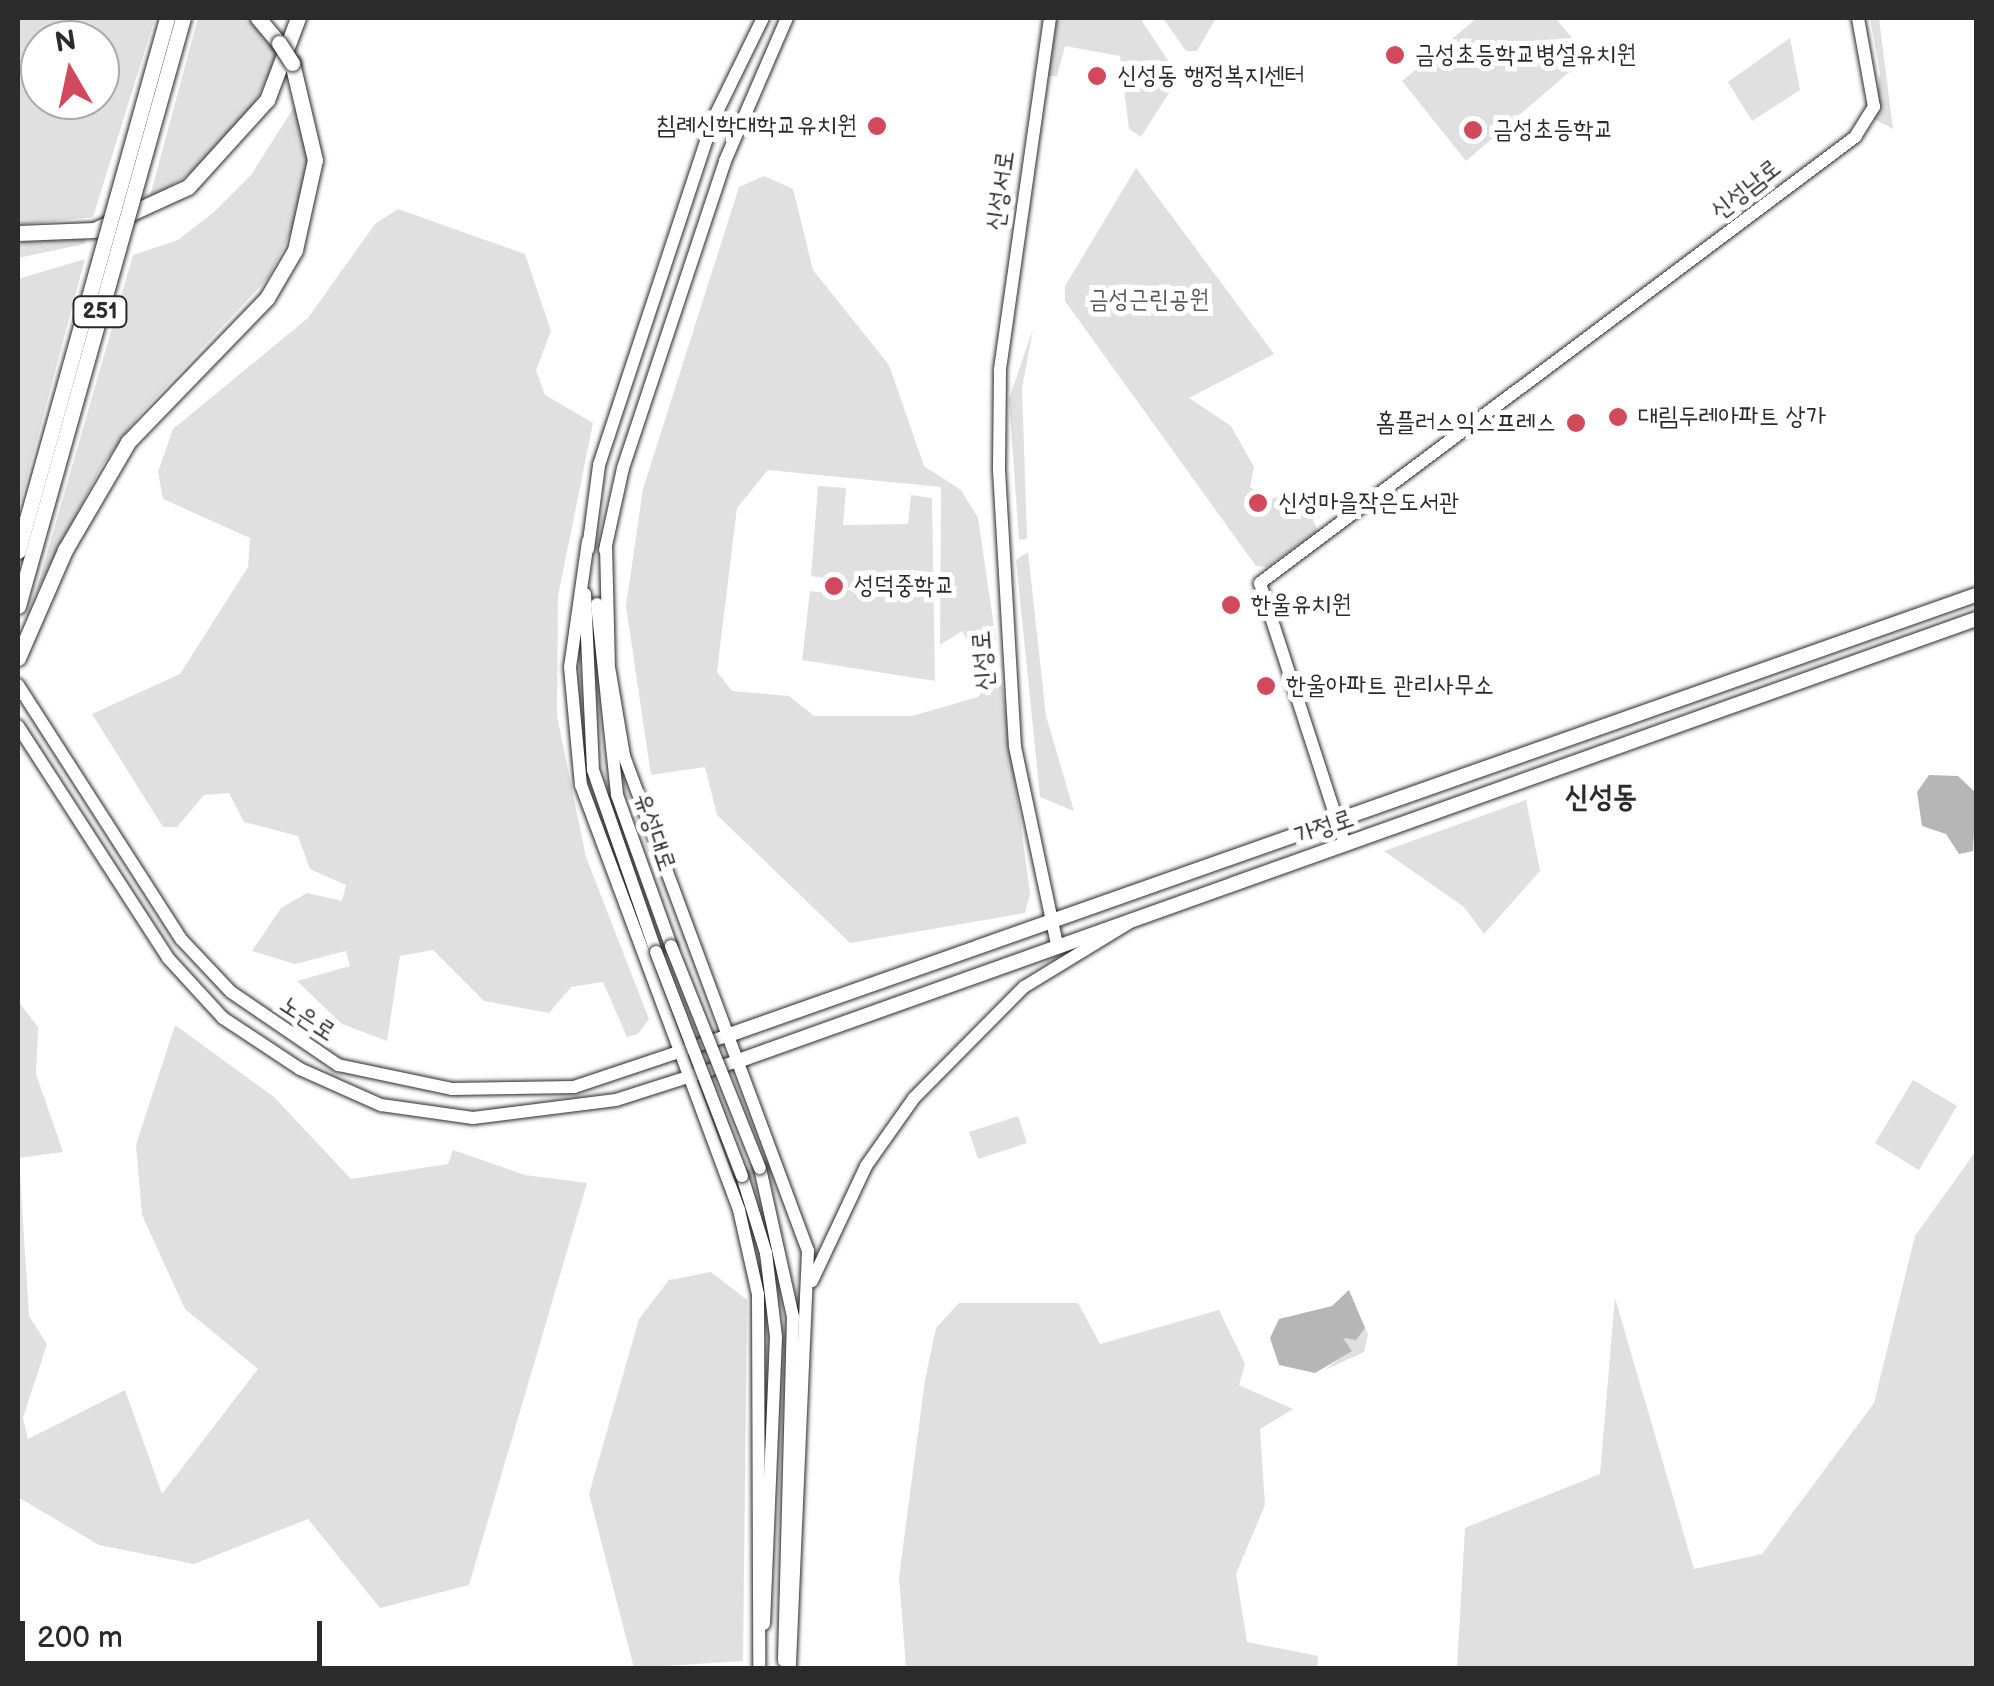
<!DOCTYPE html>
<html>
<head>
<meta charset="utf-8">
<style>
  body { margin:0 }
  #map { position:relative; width:1994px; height:1686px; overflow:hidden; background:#fff; font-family:"Balsamiq Sans","Poor Story",sans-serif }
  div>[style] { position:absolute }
  .green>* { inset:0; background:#e0e0e0 }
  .water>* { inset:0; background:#b6b6b6 }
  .roads { filter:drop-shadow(0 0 2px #2b2b2b) drop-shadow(0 0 2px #2b2b2b) }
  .secondary>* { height:12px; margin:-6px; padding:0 6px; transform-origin:6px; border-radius:6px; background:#fff }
  .primary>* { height:14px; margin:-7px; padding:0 7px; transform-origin:7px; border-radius:7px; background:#fff }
  .highway>* { height:15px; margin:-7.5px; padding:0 7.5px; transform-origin:7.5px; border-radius:7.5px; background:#fff }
  .bridges { filter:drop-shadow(0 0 2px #2b2b2b) drop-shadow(0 0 2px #2b2b2b) }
  .secondary-bridge>* { height:12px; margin:-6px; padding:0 6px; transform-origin:6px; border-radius:6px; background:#fff }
  .highway-bridge>* { height:15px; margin:-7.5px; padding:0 7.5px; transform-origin:7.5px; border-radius:7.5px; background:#fff }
  .dots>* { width:28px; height:28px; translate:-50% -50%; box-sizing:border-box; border:5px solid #fff; border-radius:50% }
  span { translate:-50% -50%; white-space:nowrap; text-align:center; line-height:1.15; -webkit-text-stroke:10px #fff; paint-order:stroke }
  .shield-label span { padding:2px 8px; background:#fff; border:2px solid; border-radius:8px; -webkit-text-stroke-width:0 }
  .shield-label { font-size:22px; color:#2b2b2b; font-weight:700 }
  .poi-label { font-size:25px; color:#2b2b2b }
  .left { translate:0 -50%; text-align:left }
  .right { translate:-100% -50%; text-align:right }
  .street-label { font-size:25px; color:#2b2b2b }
  .park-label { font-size:25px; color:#585858 }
  .quarter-label { font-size:30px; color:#2b2b2b; font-weight:700 }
  .frame { position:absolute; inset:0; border:20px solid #2b2b2b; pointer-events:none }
  .north { position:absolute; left:20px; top:20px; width:100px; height:100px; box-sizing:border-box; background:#fff; border:2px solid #aaa; border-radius:50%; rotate:351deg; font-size:28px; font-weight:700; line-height:40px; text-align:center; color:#2b2b2b }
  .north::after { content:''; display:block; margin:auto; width:35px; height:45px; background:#d1495b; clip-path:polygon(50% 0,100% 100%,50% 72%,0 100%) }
  .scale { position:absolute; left:20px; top:1621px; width:302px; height:45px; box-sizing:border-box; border:5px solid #2b2b2b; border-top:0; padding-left:12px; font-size:30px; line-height:35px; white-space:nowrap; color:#2b2b2b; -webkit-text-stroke:8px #fff; paint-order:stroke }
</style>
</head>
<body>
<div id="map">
  <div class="green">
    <i style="clip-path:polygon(evenodd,18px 18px,155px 18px,93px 217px,18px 225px,18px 18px,40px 40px,100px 40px,100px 100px,40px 100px,40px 40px)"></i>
    <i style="clip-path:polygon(198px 18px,254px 18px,280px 55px,254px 104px,195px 170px,149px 200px)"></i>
    <i style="clip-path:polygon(1057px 18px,1140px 18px,1179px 77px,1141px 137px,1129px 129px,1120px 56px,1065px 46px,1057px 76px,1048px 76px)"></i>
    <i style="clip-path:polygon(1163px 18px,1216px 18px,1197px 51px,1186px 51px)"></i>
    <i style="clip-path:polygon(1477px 18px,1555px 18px,1588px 56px,1466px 161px,1402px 81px)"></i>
    <i style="clip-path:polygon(1870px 18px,1879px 18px,1893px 129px,1874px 119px,1880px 73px)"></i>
    <i style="clip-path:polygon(1790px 38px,1800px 90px,1752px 121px,1728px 82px)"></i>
    <i style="clip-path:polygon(296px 104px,309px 148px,300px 215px,268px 278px,141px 413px,101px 467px,35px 595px,133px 255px,178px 240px,214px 212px,251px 175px)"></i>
    <i style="clip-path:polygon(1136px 168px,1274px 354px,1189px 398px,1231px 426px,1254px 467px,1250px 487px,1271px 499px,1300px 491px,1318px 531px,1268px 567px,1256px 566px,1065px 301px,1065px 286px)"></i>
    <i style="clip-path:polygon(764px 176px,793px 189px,813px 270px,889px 365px,924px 466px,961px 490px,978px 518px,996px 640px,970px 644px,962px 631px,940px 645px,941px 487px,768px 470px,737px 508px,717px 672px,732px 691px,789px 696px,814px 716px,912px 716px,978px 697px,992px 679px,1002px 683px,1030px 894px,1025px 913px,850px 943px,717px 815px,705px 767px,651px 775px,626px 606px,643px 489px,739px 187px)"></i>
    <i style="clip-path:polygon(398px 209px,525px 254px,551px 331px,536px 370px,545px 395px,593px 423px,558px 596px,557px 716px,586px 857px,649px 1019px,638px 1034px,627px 1037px,603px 982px,571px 987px,549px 1013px,484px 1001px,433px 950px,400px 956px,387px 1041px,342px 1024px,297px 981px,350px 966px,346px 951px,295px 964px,252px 951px,281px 908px,307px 893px,342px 901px,346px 885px,310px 869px,298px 836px,244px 822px,229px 793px,204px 795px,177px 827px,163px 827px,92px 714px,180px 674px,248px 567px,250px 538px,163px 499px,158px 472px,173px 429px,308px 318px,375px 224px)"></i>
    <i style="clip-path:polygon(87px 237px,84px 244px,18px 258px,18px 242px)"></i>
    <i style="clip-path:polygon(85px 259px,18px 511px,18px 279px)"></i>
    <i style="clip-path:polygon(1033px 329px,1022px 388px,1027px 539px,1019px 540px,1009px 399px)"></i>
    <i style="clip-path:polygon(818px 486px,846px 488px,843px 525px,908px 524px,911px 495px,932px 498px,935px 681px,802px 660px,810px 591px,836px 594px,837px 580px,811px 576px)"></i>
    <i style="clip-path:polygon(1028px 552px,1046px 716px,1074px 811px,1040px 797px,1016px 560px)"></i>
    <i style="clip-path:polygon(1526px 800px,1540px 871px,1484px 934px,1464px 907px,1384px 851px)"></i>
    <i style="clip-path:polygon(18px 1001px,38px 1027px,36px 1074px,63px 1152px,19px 1158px,29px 1316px,47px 1344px,23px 1418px,28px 1439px,125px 1390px,162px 1494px,258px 1369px,185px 1309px,142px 1215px,136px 1145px,175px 1025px,274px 1097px,351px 1179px,448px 1164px,453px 1150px,525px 1175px,587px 1183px,469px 1585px,380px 1608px,308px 1519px,194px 1564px,99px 1545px,18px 1497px)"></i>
    <i style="clip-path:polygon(1913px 1080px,1957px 1106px,1919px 1170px,1875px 1143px)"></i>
    <i style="clip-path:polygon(1018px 1116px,1027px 1143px,978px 1159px,969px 1132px)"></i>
    <i style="clip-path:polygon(1976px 1151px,1976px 1668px,1457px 1668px,1465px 1528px,1600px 1474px,1615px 1298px,1694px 1569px,1762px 1554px,1874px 1403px,1915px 1236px)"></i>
    <i style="clip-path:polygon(711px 1272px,747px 1300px,743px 1661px,634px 1668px,589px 1494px,639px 1319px,669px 1280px)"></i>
    <i style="clip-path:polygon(959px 1303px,1078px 1303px,1100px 1344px,1219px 1310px,1245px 1364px,1239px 1385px,1293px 1409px,1260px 1429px,1265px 1505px,1236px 1574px,1247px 1642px,1318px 1656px,1317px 1668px,906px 1668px,899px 1577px,925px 1380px,936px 1328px)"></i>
    <i style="clip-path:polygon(1360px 1316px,1368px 1334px,1364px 1352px,1325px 1370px,1351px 1349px,1341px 1341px)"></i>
  </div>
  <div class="water">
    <i style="clip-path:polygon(1929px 775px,1958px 776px,1976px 793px,1973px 851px,1959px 854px,1946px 834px,1922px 826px,1917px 792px)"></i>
    <i style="clip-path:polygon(1349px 1290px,1365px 1328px,1356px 1340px,1343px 1338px,1352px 1351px,1315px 1373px,1279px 1365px,1270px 1338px,1279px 1319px,1332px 1306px)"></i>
  </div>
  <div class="roads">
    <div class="secondary">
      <i style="left:1050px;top:18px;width:357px;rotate:98.1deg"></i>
      <i style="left:1000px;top:371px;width:99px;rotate:90.6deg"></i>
      <i style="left:999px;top:470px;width:277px;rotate:86.7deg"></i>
      <i style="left:1015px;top:747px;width:201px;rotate:78deg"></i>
      <i style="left:588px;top:541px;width:127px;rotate:98.1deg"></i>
      <i style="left:570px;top:667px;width:119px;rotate:84.7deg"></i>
      <i style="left:581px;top:785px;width:453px;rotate:69.6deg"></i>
      <i style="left:739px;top:1210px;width:86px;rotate:77.3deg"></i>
      <i style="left:758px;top:1294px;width:374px;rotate:89.8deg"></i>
      <i style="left:606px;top:546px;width:121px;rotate:88.6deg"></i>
      <i style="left:609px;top:667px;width:90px;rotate:80.4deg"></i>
      <i style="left:624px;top:756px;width:528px;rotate:69.61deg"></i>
      <i style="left:808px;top:1251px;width:417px;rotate:92.5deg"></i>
      <i style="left:588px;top:549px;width:85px;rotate:-82.5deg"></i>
      <i style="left:599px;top:465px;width:363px;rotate:-71.7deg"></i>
      <i style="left:713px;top:120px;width:114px;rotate:-63.9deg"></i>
      <i style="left:605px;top:550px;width:84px;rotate:-77.6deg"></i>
      <i style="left:623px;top:468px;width:324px;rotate:-71.6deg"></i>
      <i style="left:725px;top:161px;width:156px;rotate:-66.6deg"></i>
      <i style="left:585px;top:594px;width:176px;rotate:87.4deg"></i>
      <i style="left:593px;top:770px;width:193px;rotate:70.9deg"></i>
      <i style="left:597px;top:604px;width:192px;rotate:84deg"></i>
      <i style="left:617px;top:795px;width:160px;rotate:70.3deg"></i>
      <i style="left:18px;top:685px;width:302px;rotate:57.3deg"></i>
      <i style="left:181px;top:939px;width:73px;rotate:46.7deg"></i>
      <i style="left:231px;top:992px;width:130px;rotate:34.3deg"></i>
      <i style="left:338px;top:1065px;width:116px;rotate:11.9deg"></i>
      <i style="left:452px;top:1089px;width:122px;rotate:-0.9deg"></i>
      <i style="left:574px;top:1087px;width:163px;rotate:-18.5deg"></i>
      <i style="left:18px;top:726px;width:276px;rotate:57.1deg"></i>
      <i style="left:168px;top:958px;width:81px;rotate:47.5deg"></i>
      <i style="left:223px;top:1018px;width:92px;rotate:33.5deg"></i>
      <i style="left:300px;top:1069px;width:89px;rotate:24deg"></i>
      <i style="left:381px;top:1105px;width:93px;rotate:8deg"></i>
      <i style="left:473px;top:1118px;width:144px;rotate:-7.2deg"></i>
      <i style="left:616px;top:1100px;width:128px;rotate:-17.7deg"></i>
      <i style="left:1345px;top:845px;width:275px;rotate:-108deg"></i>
      <i style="left:1260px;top:583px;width:744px;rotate:-36.85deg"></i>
      <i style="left:1855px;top:137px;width:36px;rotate:-58deg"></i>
      <i style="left:1874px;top:107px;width:90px;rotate:-100.2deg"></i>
      <i style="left:760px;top:1168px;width:153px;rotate:77.5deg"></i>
      <i style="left:793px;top:1317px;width:344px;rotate:91.5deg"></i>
      <i style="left:742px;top:1176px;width:81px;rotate:72.7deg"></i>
      <i style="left:766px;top:1253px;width:85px;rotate:83.2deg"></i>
      <i style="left:776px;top:1337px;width:287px;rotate:92.4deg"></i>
      <i style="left:812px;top:1281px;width:127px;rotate:-64.8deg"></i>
      <i style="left:866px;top:1166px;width:83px;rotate:-54.8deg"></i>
      <i style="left:914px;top:1098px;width:156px;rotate:-45.3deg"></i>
      <i style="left:1024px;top:987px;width:123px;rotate:-31.4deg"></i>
    </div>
    <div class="primary">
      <i style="left:729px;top:1035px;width:1322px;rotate:-19.44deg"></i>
      <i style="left:738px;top:1061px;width:1315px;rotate:-19.65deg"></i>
    </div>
    <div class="highway">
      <i style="left:258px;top:18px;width:33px;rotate:50deg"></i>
      <i style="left:18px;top:233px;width:76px;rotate:-2.3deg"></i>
      <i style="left:94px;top:230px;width:103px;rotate:-24.6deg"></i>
      <i style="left:188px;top:187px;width:118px;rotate:-47.8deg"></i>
      <i style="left:267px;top:100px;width:88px;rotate:-69.3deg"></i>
      <i style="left:18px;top:658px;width:118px;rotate:-66.5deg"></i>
      <i style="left:65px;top:550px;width:125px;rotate:-59.7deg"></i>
      <i style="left:128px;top:442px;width:200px;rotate:-46deg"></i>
      <i style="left:267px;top:298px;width:56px;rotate:-59.7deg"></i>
      <i style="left:295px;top:250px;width:92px;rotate:-77.5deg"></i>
      <i style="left:315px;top:160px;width:100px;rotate:-103.3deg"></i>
    </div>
  </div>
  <div class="bridges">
    <div class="secondary-bridge">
      <i style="left:671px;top:946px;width:239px;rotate:68.2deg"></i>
      <i style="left:656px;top:952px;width:240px;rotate:69deg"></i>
    </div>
    <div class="highway-bridge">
      <i style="left:279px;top:43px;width:24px;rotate:57deg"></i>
      <i style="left:18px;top:551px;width:553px;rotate:-74.38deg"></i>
      <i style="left:18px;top:606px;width:611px;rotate:-74.33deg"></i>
    </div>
  </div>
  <div class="dots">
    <i style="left:1395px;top:55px;background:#d1495b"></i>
    <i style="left:1097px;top:76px;background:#d1495b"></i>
    <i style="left:877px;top:126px;background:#d1495b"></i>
    <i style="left:1473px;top:130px;background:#d1495b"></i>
    <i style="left:1618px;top:417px;background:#d1495b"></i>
    <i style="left:1576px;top:423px;background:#d1495b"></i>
    <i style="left:1258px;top:503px;background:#d1495b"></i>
    <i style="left:834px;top:586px;background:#d1495b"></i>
    <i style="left:1231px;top:605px;background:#d1495b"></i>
    <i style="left:1266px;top:686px;background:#d1495b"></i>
  </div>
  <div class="shield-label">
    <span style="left:100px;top:312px">251</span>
  </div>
  <div class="poi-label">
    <span class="left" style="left:1415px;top:55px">금성초등학교병설유치원</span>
    <span class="left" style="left:1117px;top:76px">신성동 행정복지센터</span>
    <span class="right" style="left:857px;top:126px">침례신학대학교유치원</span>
    <span class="left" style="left:1493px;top:130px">금성초등학교</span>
    <span class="left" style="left:1638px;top:417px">대림두레아파트 상가</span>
    <span class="right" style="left:1556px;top:423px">홈플러스익스프레스</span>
    <span class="left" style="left:1278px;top:503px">신성마을작은도서관</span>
    <span class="left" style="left:854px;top:586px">성덕중학교</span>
    <span class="left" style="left:1251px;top:605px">한울유치원</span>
    <span class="left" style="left:1286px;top:686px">한울아파트 관리사무소</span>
  </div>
  <div class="street-label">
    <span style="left:1746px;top:190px;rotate:-38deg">신성남로</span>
    <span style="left:1001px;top:191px;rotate:-82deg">신성서로</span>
    <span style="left:984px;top:661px;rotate:-94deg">신성로</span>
    <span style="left:1324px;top:828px;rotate:-19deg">가정로</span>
    <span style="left:654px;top:832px;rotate:71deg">유성대로</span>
    <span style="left:307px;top:1019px;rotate:33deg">노은로</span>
  </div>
  <div class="park-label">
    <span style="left:1149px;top:300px">금성근린공원</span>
  </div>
  <div class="quarter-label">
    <span style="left:1601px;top:797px">신성동</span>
  </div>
  <div class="frame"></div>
  <div class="north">N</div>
  <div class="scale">200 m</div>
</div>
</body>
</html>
